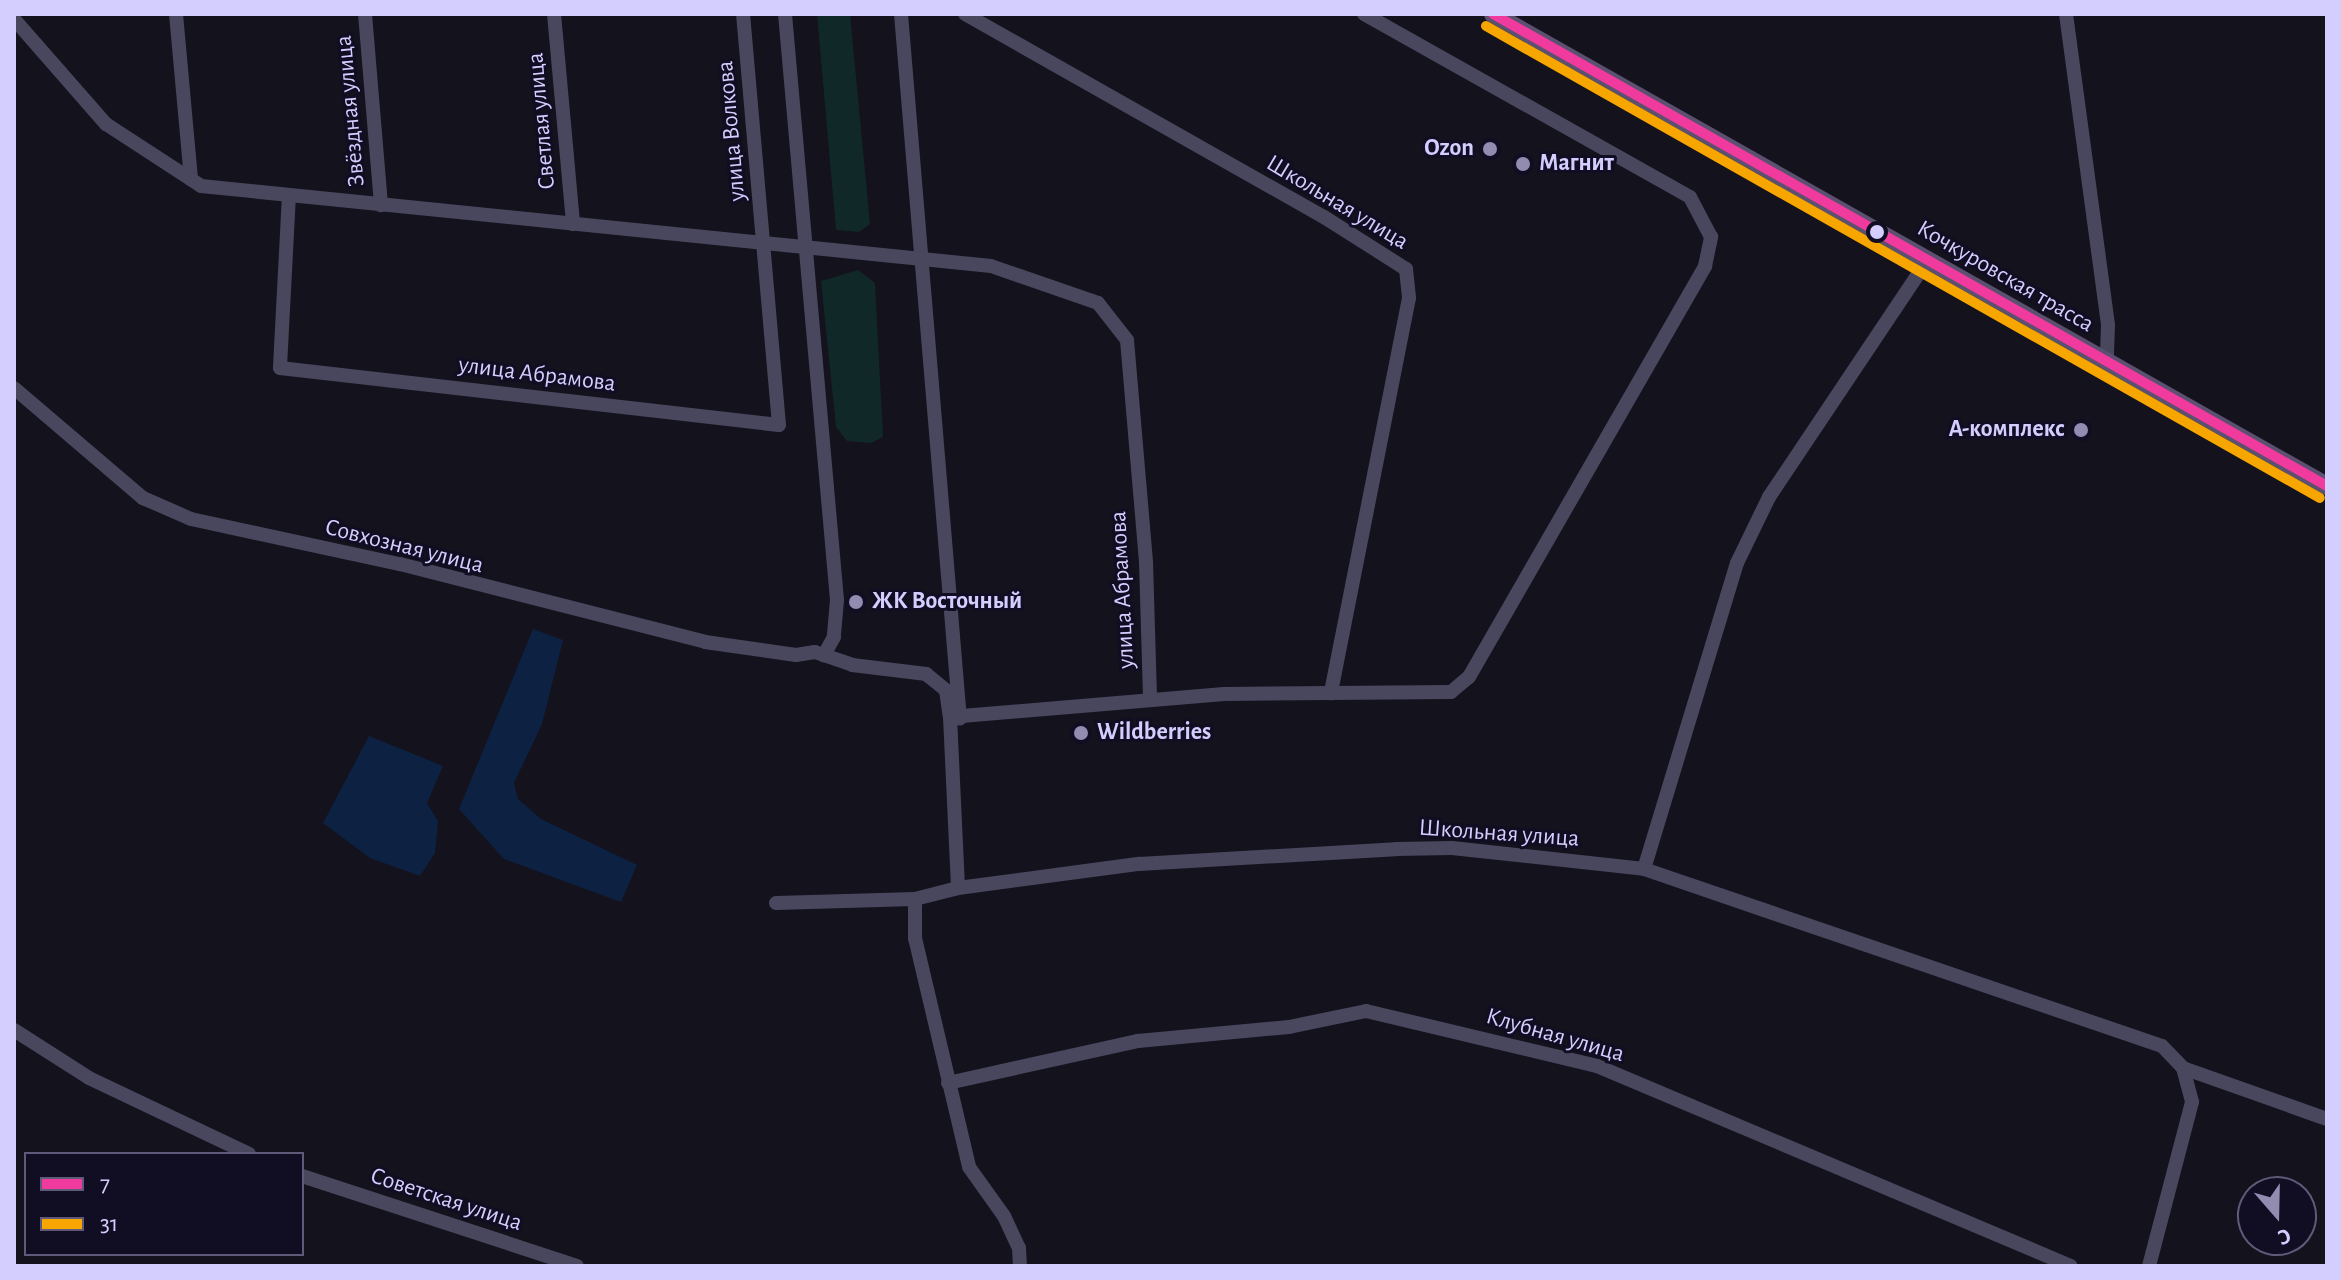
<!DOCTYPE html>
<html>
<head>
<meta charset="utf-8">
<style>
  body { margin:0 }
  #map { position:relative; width:2341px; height:1280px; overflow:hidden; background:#14121d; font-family:"Alegreya Sans",sans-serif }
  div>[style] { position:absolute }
  .green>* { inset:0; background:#112829 }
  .water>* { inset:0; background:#0d2143 }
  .minor>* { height:14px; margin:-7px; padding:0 7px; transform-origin:7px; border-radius:7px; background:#48475e }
  .major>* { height:18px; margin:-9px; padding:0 9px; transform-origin:9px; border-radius:9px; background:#5b506f }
  .bus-1>* { height:10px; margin:-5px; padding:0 5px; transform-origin:5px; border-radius:5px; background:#f13a9d }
  .bus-2>* { height:10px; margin:-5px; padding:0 5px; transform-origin:5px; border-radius:5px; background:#f7a600 }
  .dots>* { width:22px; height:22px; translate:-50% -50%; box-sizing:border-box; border:4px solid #110d22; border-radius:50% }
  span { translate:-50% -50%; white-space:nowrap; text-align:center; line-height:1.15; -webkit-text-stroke:6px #110d22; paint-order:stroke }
  .street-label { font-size:24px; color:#d4ceff }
  .poi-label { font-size:24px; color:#d4ceff; font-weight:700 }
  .right { translate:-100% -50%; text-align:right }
  .left { translate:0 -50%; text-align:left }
  .frame { position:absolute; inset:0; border:16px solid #d4ceff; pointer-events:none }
  .legend { position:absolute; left:24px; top:1152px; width:280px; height:104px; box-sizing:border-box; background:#110d22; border:2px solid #5f5a7a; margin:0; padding:10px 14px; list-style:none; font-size:24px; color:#d4ceff }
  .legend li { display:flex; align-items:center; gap:16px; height:40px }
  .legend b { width:40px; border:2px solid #5f5a7a }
  .north { position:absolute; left:2237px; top:1176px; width:80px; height:80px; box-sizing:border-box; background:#110d22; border:2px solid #5f5a7a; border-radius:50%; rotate:160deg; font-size:22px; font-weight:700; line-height:32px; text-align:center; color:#d4ceff }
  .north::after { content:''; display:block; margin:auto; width:28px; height:36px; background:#918cb0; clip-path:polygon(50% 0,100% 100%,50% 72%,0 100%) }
</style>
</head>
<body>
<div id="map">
  <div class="green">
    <i style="clip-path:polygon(817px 14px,850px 14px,870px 224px,859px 232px,836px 230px)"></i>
    <i style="clip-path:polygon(858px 270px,875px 283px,883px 437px,871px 443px,847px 441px,836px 427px,821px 281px)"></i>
  </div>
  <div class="water">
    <i style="clip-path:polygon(533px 629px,563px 640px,542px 724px,514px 783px,518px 799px,541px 819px,637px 865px,621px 902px,504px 859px,459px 809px)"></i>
    <i style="clip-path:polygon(369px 736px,443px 766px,427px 803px,438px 821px,435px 853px,420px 876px,370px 858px,323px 823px)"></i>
  </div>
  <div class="minor">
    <i style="left:176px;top:14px;width:166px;rotate:84.8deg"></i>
    <i style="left:365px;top:14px;width:192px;rotate:85.2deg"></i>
    <i style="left:554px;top:14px;width:211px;rotate:84.8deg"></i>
    <i style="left:785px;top:14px;width:588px;rotate:84.93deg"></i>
    <i style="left:837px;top:600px;width:37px;rotate:95deg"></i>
    <i style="left:834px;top:637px;width:21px;rotate:119deg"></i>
    <i style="left:901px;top:14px;width:707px;rotate:85.22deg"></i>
    <i style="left:965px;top:14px;width:412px;rotate:29.5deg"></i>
    <i style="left:1324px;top:217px;width:97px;rotate:32.4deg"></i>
    <i style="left:1406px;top:269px;width:29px;rotate:84deg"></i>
    <i style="left:1409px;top:298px;width:403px;rotate:101.2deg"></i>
    <i style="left:2066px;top:14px;width:314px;rotate:82.3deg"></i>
    <i style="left:2108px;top:325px;width:38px;rotate:92deg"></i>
    <i style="left:14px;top:19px;width:140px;rotate:48.8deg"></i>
    <i style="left:106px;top:124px;width:113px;rotate:33.1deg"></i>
    <i style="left:201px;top:186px;width:794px;rotate:5.78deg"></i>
    <i style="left:991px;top:266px;width:113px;rotate:19.1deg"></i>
    <i style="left:1098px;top:303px;width:47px;rotate:51.9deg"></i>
    <i style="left:1127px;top:340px;width:223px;rotate:85.1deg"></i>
    <i style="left:1146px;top:562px;width:138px;rotate:88.3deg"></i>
    <i style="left:289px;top:195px;width:173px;rotate:93deg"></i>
    <i style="left:280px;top:368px;width:502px;rotate:6.52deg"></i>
    <i style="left:779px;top:425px;width:413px;rotate:-95deg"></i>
    <i style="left:14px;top:388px;width:170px;rotate:40.5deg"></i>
    <i style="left:143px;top:498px;width:52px;rotate:23.6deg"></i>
    <i style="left:191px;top:519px;width:214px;rotate:12.2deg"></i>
    <i style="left:400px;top:564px;width:315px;rotate:14.3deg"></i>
    <i style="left:705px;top:642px;width:92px;rotate:8.1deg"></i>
    <i style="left:796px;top:655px;width:19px;rotate:-9deg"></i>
    <i style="left:815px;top:652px;width:39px;rotate:19deg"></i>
    <i style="left:852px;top:665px;width:75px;rotate:6.9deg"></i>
    <i style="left:926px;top:674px;width:26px;rotate:39deg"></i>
    <i style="left:946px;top:690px;width:27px;rotate:82deg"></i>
    <i style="left:950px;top:717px;width:275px;rotate:-4.8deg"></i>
    <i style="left:1224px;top:694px;width:227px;rotate:-0.5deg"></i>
    <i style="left:1451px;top:692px;width:23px;rotate:-40deg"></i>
    <i style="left:1469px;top:677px;width:474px;rotate:-60.1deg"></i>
    <i style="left:1705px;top:266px;width:30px;rotate:-78deg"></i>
    <i style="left:1711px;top:237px;width:45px;rotate:-117.7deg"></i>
    <i style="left:1690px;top:197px;width:374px;rotate:-150.7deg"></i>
    <i style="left:950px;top:717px;width:171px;rotate:87.3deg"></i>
    <i style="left:1644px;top:869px;width:320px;rotate:-73.1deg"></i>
    <i style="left:1737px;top:563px;width:73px;rotate:-64.1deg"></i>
    <i style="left:1769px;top:497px;width:284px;rotate:-56.2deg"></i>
    <i style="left:915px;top:899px;width:39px;rotate:90deg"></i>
    <i style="left:915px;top:938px;width:235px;rotate:76.7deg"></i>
    <i style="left:969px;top:1167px;width:60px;rotate:54.5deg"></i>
    <i style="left:1004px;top:1216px;width:35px;rotate:65deg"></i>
    <i style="left:1019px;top:1248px;width:18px;rotate:87deg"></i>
    <i style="left:776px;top:903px;width:139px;rotate:-1.6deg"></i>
    <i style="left:915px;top:899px;width:44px;rotate:-14.3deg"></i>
    <i style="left:958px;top:888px;width:183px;rotate:-7.6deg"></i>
    <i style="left:1139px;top:864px;width:257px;rotate:-3.3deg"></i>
    <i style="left:1396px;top:849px;width:56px;rotate:-1deg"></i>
    <i style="left:1452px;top:848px;width:193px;rotate:6.2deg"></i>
    <i style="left:1644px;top:869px;width:547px;rotate:18.87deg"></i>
    <i style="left:2162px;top:1046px;width:30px;rotate:46deg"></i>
    <i style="left:2183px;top:1068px;width:35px;rotate:75deg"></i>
    <i style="left:2192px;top:1102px;width:170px;rotate:104.7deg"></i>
    <i style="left:14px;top:1030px;width:89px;rotate:32.6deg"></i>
    <i style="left:89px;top:1078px;width:177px;rotate:25.4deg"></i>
    <i style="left:2183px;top:1068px;width:153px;rotate:19.5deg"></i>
    <i style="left:948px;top:1083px;width:195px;rotate:-12.5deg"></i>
    <i style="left:1138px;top:1041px;width:152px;rotate:-5.3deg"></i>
    <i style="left:1289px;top:1027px;width:79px;rotate:-11.7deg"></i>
    <i style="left:1366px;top:1011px;width:237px;rotate:13.4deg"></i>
    <i style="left:1597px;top:1066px;width:514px;rotate:22.88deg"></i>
    <i style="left:302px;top:1176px;width:289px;rotate:18.1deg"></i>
  </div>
  <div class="major">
    <i style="left:1493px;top:14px;width:958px;rotate:29.51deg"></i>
  </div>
  <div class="bus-1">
    <i style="left:1493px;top:14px;width:958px;rotate:29.51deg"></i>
  </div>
  <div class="bus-2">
    <i style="left:1486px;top:26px;width:958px;rotate:29.51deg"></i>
  </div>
  <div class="dots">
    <i style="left:1490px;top:149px;background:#918cb0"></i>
    <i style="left:1523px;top:164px;background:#918cb0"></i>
    <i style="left:1877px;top:232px;background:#d4ceff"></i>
    <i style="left:2081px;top:430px;background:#918cb0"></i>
    <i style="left:856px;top:602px;background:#918cb0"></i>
    <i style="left:1081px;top:733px;background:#918cb0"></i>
  </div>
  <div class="street-label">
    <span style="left:351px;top:111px;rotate:-95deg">Звёздная улица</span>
    <span style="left:542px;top:121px;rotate:-95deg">Светлая улица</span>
    <span style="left:732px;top:131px;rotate:-95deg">улица Волкова</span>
    <span style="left:1337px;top:203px;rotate:31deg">Школьная улица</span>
    <span style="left:2005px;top:277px;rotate:30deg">Кочкуровская трасса</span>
    <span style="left:537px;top:375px;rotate:7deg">улица Абрамова</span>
    <span style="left:404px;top:547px;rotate:14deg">Совхозная улица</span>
    <span style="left:1123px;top:590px;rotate:-93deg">улица Абрамова</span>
    <span style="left:1499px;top:834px;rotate:4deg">Школьная улица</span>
    <span style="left:1555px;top:1036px;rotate:16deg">Клубная улица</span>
    <span style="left:446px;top:1200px;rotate:18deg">Советская улица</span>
  </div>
  <div class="poi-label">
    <span class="right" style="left:1474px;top:149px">Ozon</span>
    <span class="left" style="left:1539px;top:164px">Магнит</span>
    <span class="right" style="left:2065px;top:430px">А-комплекс</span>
    <span class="left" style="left:872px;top:602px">ЖК Восточный</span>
    <span class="left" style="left:1097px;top:733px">Wildberries</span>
  </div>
  <div class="frame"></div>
  <ul class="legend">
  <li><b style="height:10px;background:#f13a9d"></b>7</li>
  <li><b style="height:10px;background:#f7a600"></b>31</li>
  </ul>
  <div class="north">С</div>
</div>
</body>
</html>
